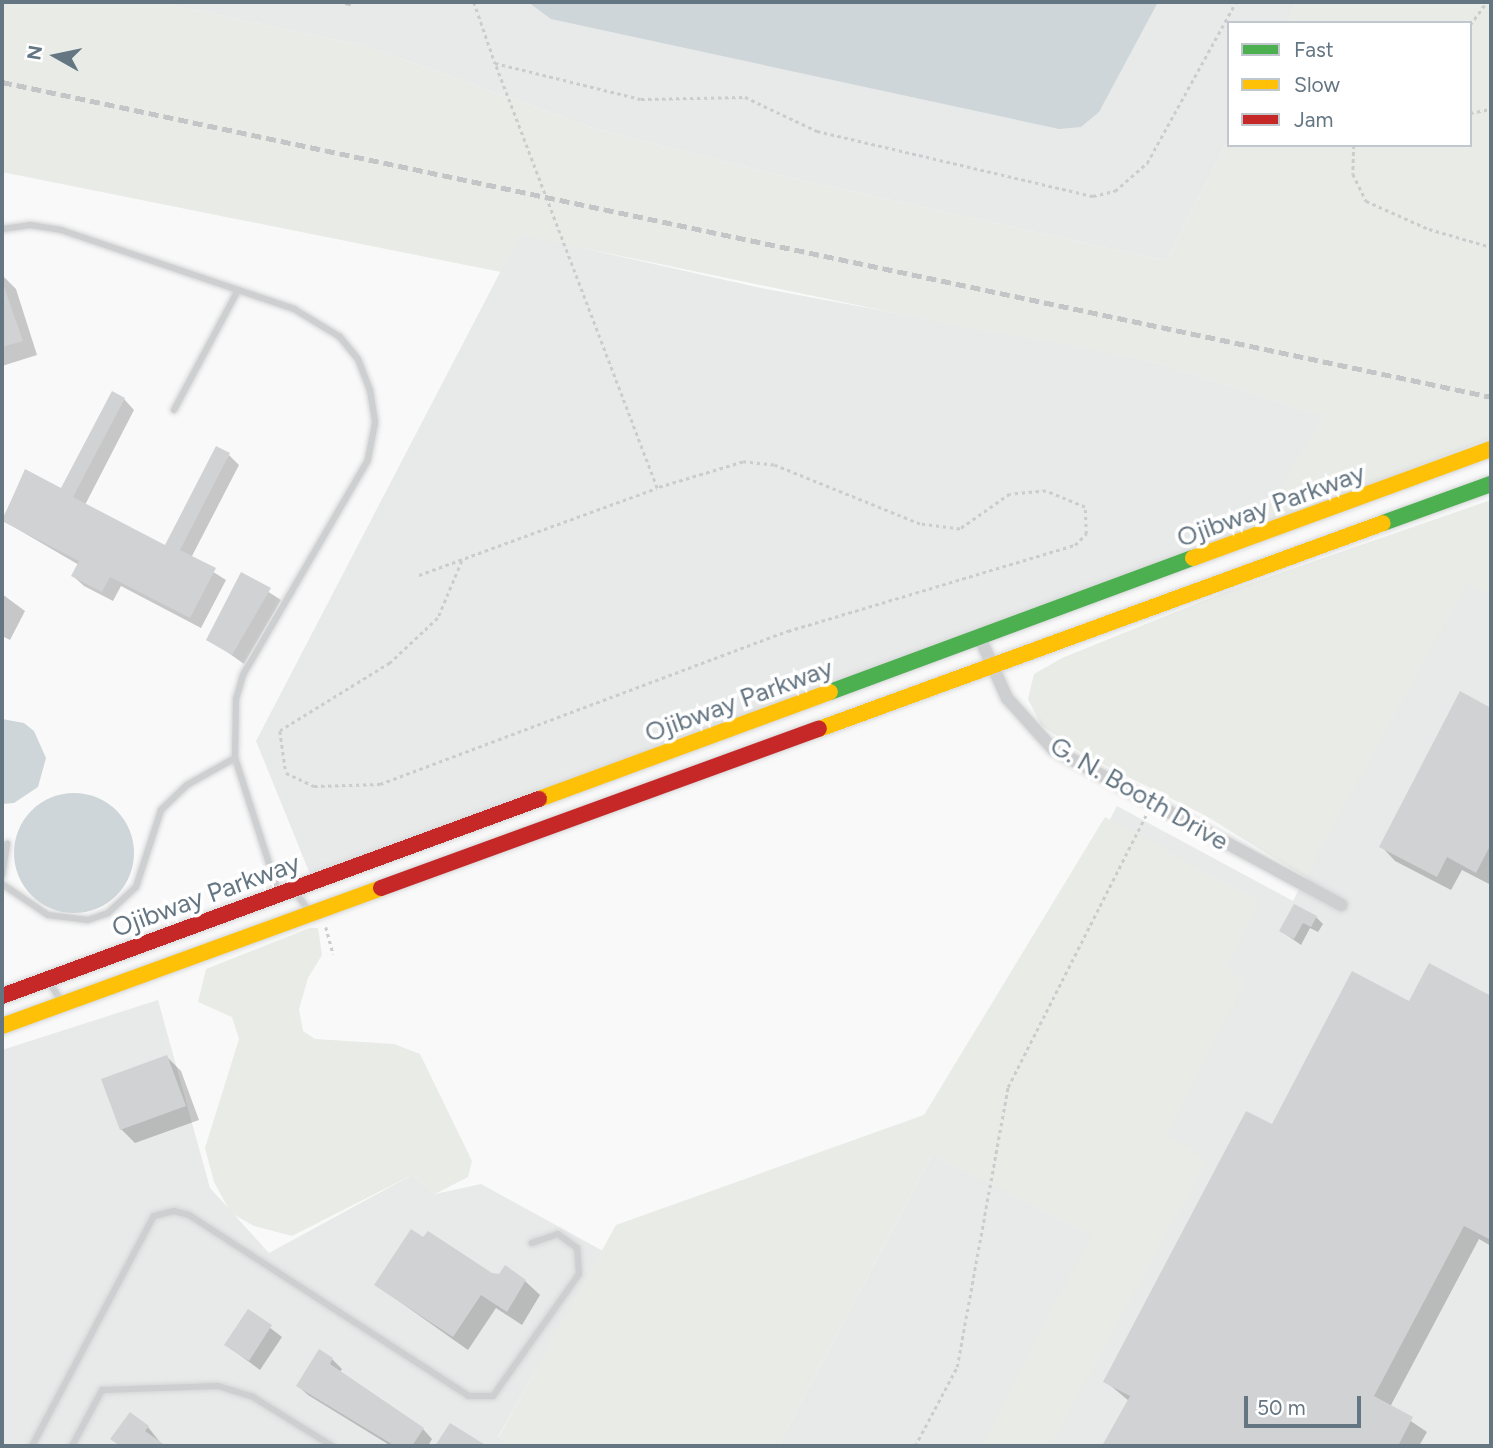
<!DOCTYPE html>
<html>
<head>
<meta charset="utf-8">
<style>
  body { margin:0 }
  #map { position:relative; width:1493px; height:1448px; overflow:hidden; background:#f9f9f9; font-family:Figtree,sans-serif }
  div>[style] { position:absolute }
  .built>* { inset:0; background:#e8e9e9 }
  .green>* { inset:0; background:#e8ebe6 }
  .water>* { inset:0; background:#ced6d9 }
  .round { border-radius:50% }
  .shadow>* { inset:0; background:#0003 }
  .building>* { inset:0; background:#d0d2d3 }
  .path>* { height:2.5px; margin-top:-1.25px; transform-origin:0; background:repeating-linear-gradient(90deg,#cbcccd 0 3.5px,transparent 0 7px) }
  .roads { filter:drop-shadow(0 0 2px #d5d6d7) drop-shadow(0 0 2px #d5d6d7) }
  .lane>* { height:6px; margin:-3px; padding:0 3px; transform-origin:3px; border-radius:3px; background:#cecfd0 }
  .street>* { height:12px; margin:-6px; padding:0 6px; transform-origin:6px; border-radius:6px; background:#cecfd0 }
  .fast>* { height:16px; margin:-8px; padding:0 8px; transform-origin:8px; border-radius:8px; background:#4caf50 }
  .slow>* { height:16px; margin:-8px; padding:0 8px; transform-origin:8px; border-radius:8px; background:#ffc107 }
  .jam>* { height:16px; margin:-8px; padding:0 8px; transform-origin:8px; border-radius:8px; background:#c62828 }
  .rail>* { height:4.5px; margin-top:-2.25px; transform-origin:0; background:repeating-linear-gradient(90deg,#c3c5c6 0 10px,transparent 0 15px) }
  span { translate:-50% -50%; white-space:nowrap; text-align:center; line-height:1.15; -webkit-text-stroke:7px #fff; paint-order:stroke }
  .street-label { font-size:26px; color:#657683 }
  .frame { position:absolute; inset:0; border:4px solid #657683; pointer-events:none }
  .legend { position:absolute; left:1227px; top:21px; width:245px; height:126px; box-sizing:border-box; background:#fff; border:2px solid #c1c8cd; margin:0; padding:9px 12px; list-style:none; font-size:21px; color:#657683 }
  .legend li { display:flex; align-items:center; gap:14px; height:35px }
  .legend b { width:35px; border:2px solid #c1c8cd }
  .north { position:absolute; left:21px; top:21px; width:70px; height:70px; -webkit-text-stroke:5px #fff; paint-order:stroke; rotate:279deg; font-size:19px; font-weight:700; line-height:28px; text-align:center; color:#657683 }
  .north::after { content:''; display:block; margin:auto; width:24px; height:32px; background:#657683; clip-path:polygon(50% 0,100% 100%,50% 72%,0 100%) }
  .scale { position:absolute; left:1244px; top:1396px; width:117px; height:32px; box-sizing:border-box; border:4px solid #657683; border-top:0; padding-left:9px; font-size:21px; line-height:24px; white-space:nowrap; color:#657683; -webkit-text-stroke:5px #fff; paint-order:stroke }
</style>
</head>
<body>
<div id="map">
  <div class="built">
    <i style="clip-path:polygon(156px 2px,1297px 2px,1287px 23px,1229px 23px,1229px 138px,1166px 261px,756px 170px,593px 128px,369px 47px)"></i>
    <i style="clip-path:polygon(520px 234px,761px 288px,1144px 359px,1324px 416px,1258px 528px,310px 874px,256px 741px)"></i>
    <i style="clip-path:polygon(1491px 538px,1491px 1446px,778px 1446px,1117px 806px,1293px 901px,1474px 544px)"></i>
    <i style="clip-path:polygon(158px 1000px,210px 1188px,269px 1253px,412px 1175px,435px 1194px,481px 1184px,603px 1251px,498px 1437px,510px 1446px,2px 1446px,2px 1050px)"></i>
  </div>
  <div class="green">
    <i style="clip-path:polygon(2px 2px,156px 2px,369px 47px,593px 128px,756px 170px,1166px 261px,1229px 138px,1229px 145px,1470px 145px,1470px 23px,1287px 23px,1297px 2px,1491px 2px,1491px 438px,1258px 528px,1323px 416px,1144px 359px,962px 327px,520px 235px,501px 272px,2px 172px)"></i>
    <i style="clip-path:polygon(1491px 500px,1491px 597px,1467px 584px,1305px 877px,1206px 816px,1083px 754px,1041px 725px,1028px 699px,1034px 674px,1062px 658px,1225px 592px)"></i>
    <i style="clip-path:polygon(1105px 817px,1259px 901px,1226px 968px,1246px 982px,1166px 1136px,1207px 1160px,1050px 1446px,981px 1446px,1091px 1235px,932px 1155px,778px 1446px,510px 1446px,498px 1438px,616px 1225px,924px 1115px)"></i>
    <i style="clip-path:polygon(310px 928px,318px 928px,322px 955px,308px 978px,299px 1009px,303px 1031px,315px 1039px,394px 1044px,420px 1054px,472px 1161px,468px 1177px,435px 1194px,412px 1175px,292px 1236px,254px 1226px,231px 1213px,214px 1182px,205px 1148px,239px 1039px,232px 1017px,198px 1002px,206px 969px)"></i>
  </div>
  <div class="water">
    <i style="clip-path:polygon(528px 2px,1158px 2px,1099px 112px,1081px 127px,1059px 129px,551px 19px)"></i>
    <i style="clip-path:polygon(2px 719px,24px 723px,34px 731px,46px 758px,38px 787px,14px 803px,2px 804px)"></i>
    <i class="round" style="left:14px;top:793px;width:120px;height:120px"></i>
  </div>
  <div class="shadow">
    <i style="clip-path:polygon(2px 275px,16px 289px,37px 355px,2px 366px)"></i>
    <i style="clip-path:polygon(124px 399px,134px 410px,85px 505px,166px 547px,229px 455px,239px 465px,191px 558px,226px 580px,201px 628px,121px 586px,113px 601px,84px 586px,73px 576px,79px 565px,2px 520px,25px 472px,62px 491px)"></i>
    <i style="clip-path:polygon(242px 575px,281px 600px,244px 664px,209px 639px)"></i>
    <i style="clip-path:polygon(2px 594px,25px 611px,10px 640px,2px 636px)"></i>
    <i style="clip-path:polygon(1461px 694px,1491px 710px,1491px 885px,1462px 870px,1451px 890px,1395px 861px,1381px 846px)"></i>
    <i style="clip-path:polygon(1316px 917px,1323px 924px,1318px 932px,1310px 928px,1301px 945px,1281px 931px)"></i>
    <i style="clip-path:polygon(1430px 966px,1491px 998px,1491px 1246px,1479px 1239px,1390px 1407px,1427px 1432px,1419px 1446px,1104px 1446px,1129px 1401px,1105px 1381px,1273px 1126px,1410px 1004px)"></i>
    <i style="clip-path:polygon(167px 1057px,181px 1071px,199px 1120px,135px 1143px,121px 1129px)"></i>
    <i style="clip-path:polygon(525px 1281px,540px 1295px,522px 1325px,496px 1308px,468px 1350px,376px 1285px)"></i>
    <i style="clip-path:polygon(248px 1311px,282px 1337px,260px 1370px,226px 1345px)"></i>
    <i style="clip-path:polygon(332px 1359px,342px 1369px,339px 1373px,423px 1429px,432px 1439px,428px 1446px,391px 1446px,308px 1395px,298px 1386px)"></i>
    <i style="clip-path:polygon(130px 1415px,148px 1427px,163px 1446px,120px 1446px,113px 1439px)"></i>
  </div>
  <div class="building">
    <i style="clip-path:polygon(2px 281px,23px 341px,2px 347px)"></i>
    <i style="clip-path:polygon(112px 391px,125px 398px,73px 497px,165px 545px,216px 446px,230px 453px,180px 550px,216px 568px,190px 618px,110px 577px,102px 592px,71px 576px,79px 561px,2px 521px,25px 469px,61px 488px)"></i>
    <i style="clip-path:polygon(241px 572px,271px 588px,232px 655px,206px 640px)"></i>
    <i style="clip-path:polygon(1460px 691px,1491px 708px,1491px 844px,1476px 873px,1447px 857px,1437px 877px,1379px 847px)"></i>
    <i style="clip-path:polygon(1294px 904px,1317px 916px,1311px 927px,1303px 923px,1294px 939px,1279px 931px)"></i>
    <i style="clip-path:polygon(1429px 963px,1491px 996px,1491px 1240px,1464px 1226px,1374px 1396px,1413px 1417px,1398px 1446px,1102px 1446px,1130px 1396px,1103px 1382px,1246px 1111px,1272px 1124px,1352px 971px,1409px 1001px)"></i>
    <i style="clip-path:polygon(167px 1055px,186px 1106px,120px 1130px,101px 1079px)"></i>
    <i style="clip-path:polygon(411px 1229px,423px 1237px,428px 1231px,492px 1273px,499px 1274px,505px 1265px,526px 1280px,507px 1312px,481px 1295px,453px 1337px,374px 1285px)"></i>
    <i style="clip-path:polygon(248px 1309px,272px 1325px,249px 1361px,224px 1345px)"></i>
    <i style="clip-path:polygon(319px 1349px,333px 1358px,330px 1364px,424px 1428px,412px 1446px,395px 1446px,296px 1386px)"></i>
    <i style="clip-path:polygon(130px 1412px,149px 1426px,145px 1431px,166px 1446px,120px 1446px,110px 1439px)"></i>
    <i style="clip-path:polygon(450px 1423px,487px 1446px,435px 1446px)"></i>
  </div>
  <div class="path">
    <i style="left:474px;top:2px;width:65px;rotate:71deg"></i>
    <i style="left:495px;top:63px;width:150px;rotate:13.9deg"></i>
    <i style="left:641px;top:99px;width:104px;rotate:-1.1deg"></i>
    <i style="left:745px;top:97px;width:80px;rotate:25.3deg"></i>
    <i style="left:817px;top:131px;width:284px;rotate:13.3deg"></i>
    <i style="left:1093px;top:196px;width:23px;rotate:-13deg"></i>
    <i style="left:1115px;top:191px;width:43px;rotate:-41.2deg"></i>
    <i style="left:1147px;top:163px;width:184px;rotate:-61.1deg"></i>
    <i style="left:1470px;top:25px;width:29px;rotate:-54deg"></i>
    <i style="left:1470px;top:113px;width:21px;rotate:-11deg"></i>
    <i style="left:1354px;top:145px;width:29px;rotate:92deg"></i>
    <i style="left:1353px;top:174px;width:30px;rotate:64deg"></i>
    <i style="left:1366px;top:201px;width:69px;rotate:24deg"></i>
    <i style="left:1429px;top:229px;width:65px;rotate:16.2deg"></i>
    <i style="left:462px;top:561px;width:62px;rotate:112.8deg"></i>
    <i style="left:438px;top:618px;width:66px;rotate:136.8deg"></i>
    <i style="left:390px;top:663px;width:129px;rotate:148.3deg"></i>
    <i style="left:280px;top:731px;width:42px;rotate:81.9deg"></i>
    <i style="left:286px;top:773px;width:31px;rotate:25deg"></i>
    <i style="left:314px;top:786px;width:66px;rotate:-1.7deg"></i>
    <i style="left:380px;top:784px;width:436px;rotate:-20.6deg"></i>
    <i style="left:788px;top:631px;width:300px;rotate:-16.7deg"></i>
    <i style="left:1075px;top:545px;width:16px;rotate:-45deg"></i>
    <i style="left:1086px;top:534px;width:27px;rotate:-92deg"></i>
    <i style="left:1085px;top:507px;width:42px;rotate:-157.7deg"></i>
    <i style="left:1046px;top:491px;width:36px;rotate:175deg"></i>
    <i style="left:1010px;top:494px;width:61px;rotate:145deg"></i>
    <i style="left:960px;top:529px;width:40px;rotate:-172.9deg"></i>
    <i style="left:920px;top:524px;width:157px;rotate:-158deg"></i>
    <i style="left:774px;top:465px;width:31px;rotate:-174deg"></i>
    <i style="left:743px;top:462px;width:90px;rotate:163.2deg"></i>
    <i style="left:419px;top:575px;width:253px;rotate:-20.1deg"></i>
    <i style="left:657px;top:488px;width:455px;rotate:-110.9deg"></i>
    <i style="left:326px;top:927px;width:28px;rotate:75deg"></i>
    <i style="left:915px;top:1446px;width:89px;rotate:-62deg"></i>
    <i style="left:957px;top:1367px;width:285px;rotate:-79.7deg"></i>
    <i style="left:1008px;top:1087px;width:305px;rotate:-63.1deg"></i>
  </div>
  <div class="roads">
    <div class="lane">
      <i style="left:2px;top:229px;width:28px;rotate:-8deg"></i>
      <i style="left:30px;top:225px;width:31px;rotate:9deg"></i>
      <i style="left:61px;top:230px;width:246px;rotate:18.7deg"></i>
      <i style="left:294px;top:309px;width:54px;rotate:31.3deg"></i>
      <i style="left:340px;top:337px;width:28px;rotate:51deg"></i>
      <i style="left:358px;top:359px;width:33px;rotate:69deg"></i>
      <i style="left:370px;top:390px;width:33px;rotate:81deg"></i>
      <i style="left:375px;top:423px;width:38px;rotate:101deg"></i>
      <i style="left:368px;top:460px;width:249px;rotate:120.2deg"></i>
      <i style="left:243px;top:675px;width:25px;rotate:106deg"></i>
      <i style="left:236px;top:699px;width:59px;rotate:91deg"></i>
      <i style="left:235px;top:758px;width:143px;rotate:72.1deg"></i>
      <i style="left:174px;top:410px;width:136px;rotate:-61.9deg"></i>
      <i style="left:2px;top:876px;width:33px;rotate:-81deg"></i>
      <i style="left:2px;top:884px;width:55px;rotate:34deg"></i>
      <i style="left:48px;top:915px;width:40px;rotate:7.1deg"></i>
      <i style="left:88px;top:920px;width:21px;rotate:-19deg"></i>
      <i style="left:108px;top:913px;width:38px;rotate:-43deg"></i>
      <i style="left:136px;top:887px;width:81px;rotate:-72deg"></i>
      <i style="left:161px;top:810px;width:36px;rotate:-44deg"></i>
      <i style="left:187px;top:785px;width:55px;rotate:-29.4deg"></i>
      <i style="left:295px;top:892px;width:25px;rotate:53deg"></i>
      <i style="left:49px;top:982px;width:24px;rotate:57deg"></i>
      <i style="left:32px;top:1446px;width:260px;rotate:-62.1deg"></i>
      <i style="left:154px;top:1216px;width:21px;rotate:-14deg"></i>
      <i style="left:174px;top:1211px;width:16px;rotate:15deg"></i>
      <i style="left:189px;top:1215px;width:333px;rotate:32.9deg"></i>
      <i style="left:469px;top:1396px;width:24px"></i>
      <i style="left:493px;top:1396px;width:149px;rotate:-54.8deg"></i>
      <i style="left:579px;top:1274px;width:26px;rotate:-94deg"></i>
      <i style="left:577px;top:1248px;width:24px;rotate:-144deg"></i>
      <i style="left:558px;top:1234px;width:28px;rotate:161deg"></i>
      <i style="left:72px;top:1446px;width:64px;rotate:-61.8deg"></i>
      <i style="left:102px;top:1390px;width:116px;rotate:-2deg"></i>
      <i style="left:218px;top:1386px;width:37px;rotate:17deg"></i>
      <i style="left:253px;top:1397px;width:93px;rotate:31.8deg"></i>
    </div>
    <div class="street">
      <i style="left:980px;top:638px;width:66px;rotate:65.8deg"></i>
      <i style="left:1007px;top:698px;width:69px;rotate:48deg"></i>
      <i style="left:1053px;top:749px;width:328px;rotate:28.4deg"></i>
    </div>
    <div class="fast">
      <i style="left:1383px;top:523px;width:115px;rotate:-19.9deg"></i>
      <i style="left:830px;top:692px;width:387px;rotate:-20.3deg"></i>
    </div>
    <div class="slow">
      <i style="left:1193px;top:558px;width:317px;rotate:-20.1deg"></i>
      <i style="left:819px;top:729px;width:600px;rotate:-20.06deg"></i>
      <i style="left:539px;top:799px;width:310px;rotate:-20.2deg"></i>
      <i style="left:2px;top:1026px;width:403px;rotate:-20deg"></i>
    </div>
    <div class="jam">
      <i style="left:381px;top:888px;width:466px;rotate:-20deg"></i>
      <i style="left:2px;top:996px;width:572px;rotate:-20.15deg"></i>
    </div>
  </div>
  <div class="rail">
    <i style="left:345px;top:2px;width:6px;rotate:9deg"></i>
    <i style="left:2px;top:82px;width:1522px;rotate:11.94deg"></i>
  </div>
  <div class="street-label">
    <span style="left:1271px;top:506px;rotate:-20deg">Ojibway Parkway</span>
    <span style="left:739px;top:701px;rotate:-20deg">Ojibway Parkway</span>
    <span style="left:1139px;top:794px;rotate:30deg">G. N. Booth Drive</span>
    <span style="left:206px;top:896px;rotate:-20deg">Ojibway Parkway</span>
  </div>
  <div class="frame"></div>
  <ul class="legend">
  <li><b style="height:9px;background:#4caf50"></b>Fast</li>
  <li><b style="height:9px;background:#ffc107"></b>Slow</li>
  <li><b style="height:9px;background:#c62828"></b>Jam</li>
  </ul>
  <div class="north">N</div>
  <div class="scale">50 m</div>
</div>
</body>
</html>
